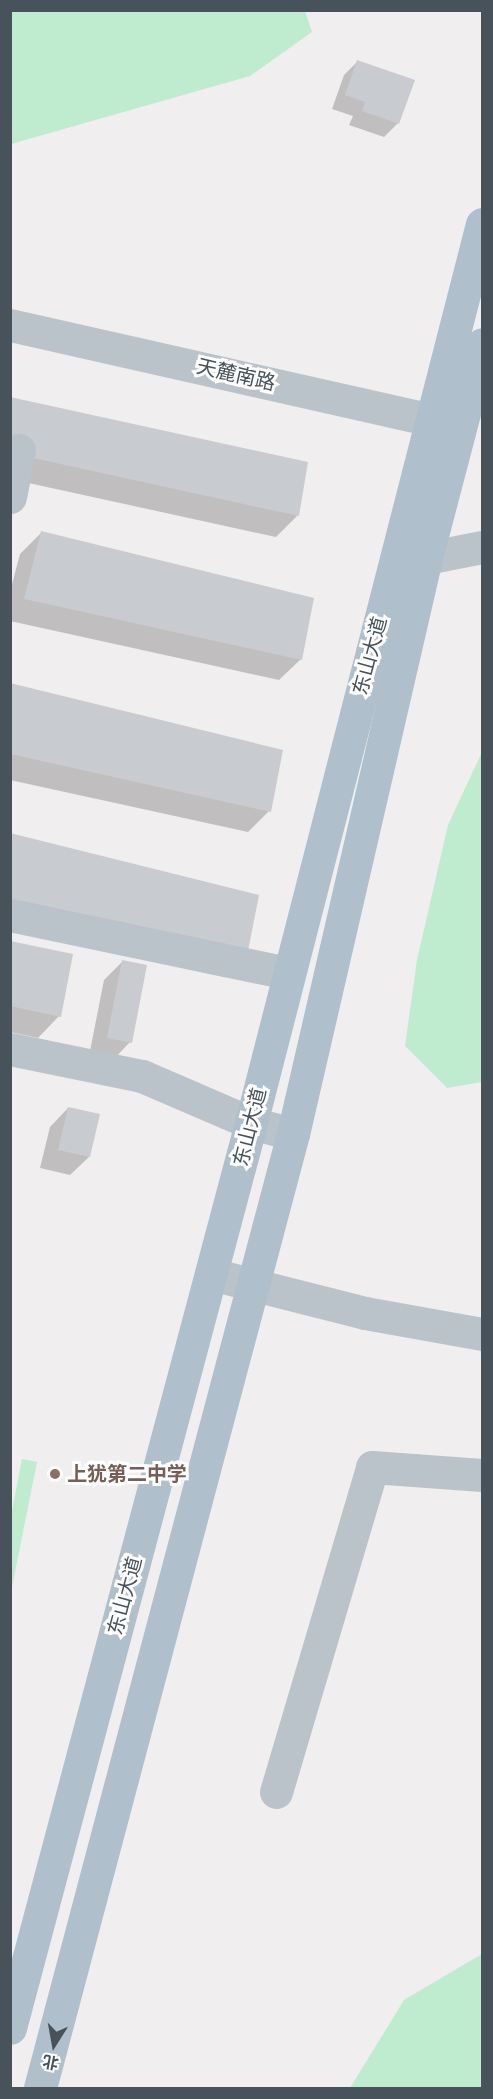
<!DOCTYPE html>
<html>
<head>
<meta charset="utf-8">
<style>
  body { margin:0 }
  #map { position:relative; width:493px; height:2099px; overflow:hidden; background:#f0eeee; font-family:Inter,"Noto Sans SC",sans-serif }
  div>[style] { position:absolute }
  .green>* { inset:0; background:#bfebce }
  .shadow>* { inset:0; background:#0003 }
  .building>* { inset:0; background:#c8cbd0 }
  .minor>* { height:33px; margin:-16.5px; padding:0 16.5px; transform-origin:16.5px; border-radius:16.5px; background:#bac3ca }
  .major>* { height:33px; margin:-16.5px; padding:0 16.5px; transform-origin:16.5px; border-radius:16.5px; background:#afbfcb }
  .dots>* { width:16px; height:16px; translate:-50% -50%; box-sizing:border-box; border:3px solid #fff; border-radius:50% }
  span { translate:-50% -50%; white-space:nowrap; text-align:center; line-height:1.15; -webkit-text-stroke:6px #fff; paint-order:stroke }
  .street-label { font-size:20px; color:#47525a }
  .education-label { font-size:20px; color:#785e54; font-weight:700 }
  .left { translate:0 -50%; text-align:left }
  .frame { position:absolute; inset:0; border:12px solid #47525a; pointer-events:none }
  .north { position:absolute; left:24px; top:2015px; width:60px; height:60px; -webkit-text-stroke:4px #fff; paint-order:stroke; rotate:191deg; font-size:16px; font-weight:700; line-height:24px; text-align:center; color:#47525a }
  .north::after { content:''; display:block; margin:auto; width:21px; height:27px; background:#47525a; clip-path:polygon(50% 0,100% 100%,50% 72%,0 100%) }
</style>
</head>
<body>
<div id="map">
  <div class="green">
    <i style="clip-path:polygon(11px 10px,305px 11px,312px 32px,250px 76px,11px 144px)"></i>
    <i style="clip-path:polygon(482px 752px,482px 1082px,447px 1088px,405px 1046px,417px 960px,448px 825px)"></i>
    <i style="clip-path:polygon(22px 1459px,37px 1462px,11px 1592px,11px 1516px)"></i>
    <i style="clip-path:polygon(482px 1954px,482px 2088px,350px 2088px,404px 2000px)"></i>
  </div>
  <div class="shadow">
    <i style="clip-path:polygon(357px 62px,398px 123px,384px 137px,349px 125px,353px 116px,332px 109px,344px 75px)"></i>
    <i style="clip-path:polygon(10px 398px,306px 463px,297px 516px,276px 537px,10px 479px)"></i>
    <i style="clip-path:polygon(42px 532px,301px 659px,279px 680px,10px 621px,10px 592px,20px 554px)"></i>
    <i style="clip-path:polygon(10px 684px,269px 811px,248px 832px,10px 780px)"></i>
    <i style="clip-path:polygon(10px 930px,246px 956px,224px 977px)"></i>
    <i style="clip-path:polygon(10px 943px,59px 1016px,38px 1038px,10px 1032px)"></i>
    <i style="clip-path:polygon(122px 962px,130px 1042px,112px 1061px,89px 1056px,104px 980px)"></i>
    <i style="clip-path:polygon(68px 1108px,89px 1157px,70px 1175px,40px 1168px,50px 1127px)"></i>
  </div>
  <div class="building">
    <i style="clip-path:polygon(357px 60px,415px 80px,399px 124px,362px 111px,365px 102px,345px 95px)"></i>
    <i style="clip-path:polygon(10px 397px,308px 462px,299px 516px,10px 453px)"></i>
    <i style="clip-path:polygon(41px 531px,314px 598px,302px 660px,24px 599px)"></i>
    <i style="clip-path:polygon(10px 683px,283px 750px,271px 812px,10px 754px)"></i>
    <i style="clip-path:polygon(10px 833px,259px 895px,247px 956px,10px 904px)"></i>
    <i style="clip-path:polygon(10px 941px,73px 954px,61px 1017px,10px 1006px)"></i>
    <i style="clip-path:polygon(122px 960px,147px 965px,132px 1043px,107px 1038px)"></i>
    <i style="clip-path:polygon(68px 1107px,100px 1114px,90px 1157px,58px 1150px)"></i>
  </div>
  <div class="minor">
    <i style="left:10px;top:325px;width:460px;rotate:12.7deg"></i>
    <i style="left:10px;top:497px;width:48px;rotate:-79.2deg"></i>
    <i style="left:426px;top:558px;width:57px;rotate:-11.1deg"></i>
    <i style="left:10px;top:915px;width:284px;rotate:11.8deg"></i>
    <i style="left:10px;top:1049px;width:135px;rotate:11.6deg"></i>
    <i style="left:142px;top:1076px;width:119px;rotate:23.3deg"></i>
    <i style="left:251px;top:1123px;width:43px;rotate:14.7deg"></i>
    <i style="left:211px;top:1274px;width:159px;rotate:14.2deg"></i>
    <i style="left:365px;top:1313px;width:119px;rotate:10.2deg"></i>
    <i style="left:276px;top:1792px;width:339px;rotate:-73.5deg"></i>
    <i style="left:372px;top:1467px;width:110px;rotate:4.2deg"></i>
  </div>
  <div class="major">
    <i style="left:10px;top:2028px;width:937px;rotate:-75.09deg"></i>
    <i style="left:251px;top:1123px;width:928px;rotate:-75.59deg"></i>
    <i style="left:40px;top:2088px;width:987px;rotate:-75.15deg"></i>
    <i style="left:293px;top:1134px;width:591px;rotate:-77deg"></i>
    <i style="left:426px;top:558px;width:221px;rotate:-75.3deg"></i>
  </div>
  <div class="dots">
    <i style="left:55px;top:1474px;background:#8d6e63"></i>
  </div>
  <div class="street-label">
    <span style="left:236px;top:375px;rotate:13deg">天麓南路</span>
    <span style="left:370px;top:656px;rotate:-75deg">东山大道</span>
    <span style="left:250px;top:1127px;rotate:-76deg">东山大道</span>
    <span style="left:125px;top:1596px;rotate:-75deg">东山大道</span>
  </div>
  <div class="education-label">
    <span class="left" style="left:67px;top:1474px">上犹第二中学</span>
  </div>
  <div class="frame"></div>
  <div class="north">北</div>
</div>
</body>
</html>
